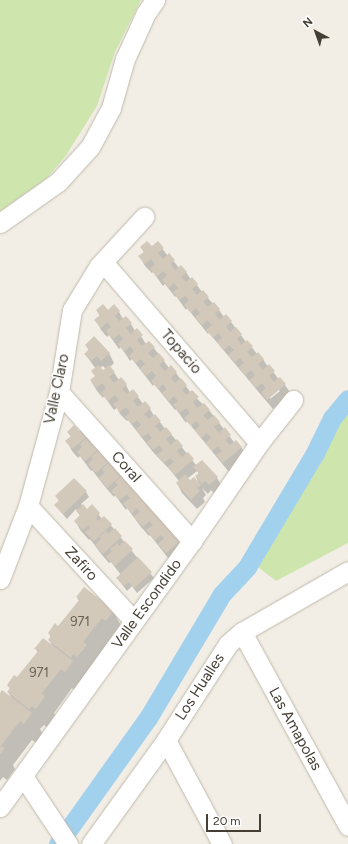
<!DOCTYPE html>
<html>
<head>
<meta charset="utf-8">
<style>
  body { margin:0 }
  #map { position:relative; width:348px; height:844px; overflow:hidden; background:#f2eee5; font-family:Figtree,sans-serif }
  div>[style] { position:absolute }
  .green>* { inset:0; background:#cee6ae }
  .shadow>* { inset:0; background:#0003 }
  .canal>* { height:19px; margin:-9.5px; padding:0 9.5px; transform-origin:9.5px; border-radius:9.5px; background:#a2d1ee }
  .building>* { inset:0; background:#d3c9bb }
  .roads { filter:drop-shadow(0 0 1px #c0b8ab) drop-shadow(0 0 1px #c0b8ab) }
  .street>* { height:19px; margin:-9.5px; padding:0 9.5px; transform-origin:9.5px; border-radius:9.5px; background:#fff }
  span { translate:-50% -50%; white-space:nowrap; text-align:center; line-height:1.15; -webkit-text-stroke:3px #fff; paint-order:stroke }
  .number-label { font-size:13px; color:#686156 }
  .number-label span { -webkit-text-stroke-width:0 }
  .street-label { font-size:15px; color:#443e35 }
  .north { position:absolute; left:296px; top:12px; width:40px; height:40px; -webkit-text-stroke:3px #fff; paint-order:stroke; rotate:319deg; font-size:11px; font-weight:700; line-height:16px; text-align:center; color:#443e35 }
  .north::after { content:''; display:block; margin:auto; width:14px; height:18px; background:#443e35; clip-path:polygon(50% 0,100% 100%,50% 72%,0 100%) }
  .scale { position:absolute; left:206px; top:814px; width:55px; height:18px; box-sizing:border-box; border:2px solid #443e35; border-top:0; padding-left:5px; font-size:12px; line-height:14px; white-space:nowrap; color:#443e35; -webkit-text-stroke:3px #fff; paint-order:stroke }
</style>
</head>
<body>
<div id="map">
  <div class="green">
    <i style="clip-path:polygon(0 0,141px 0,115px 52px,97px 106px,65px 157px,47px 178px,0 211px)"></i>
    <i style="clip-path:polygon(348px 399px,348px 543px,276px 581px,250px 561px,315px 453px,332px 418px)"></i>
  </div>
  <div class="shadow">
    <i style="clip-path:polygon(evenodd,158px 243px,168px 256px,169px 255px,179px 268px,186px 272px,191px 280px,192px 278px,202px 292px,219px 310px,224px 317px,231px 322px,246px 342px,247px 341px,257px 354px,263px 359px,268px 367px,269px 366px,279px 380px,285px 385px,291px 394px,273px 409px,209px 333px,208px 334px,187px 308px,186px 310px,176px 296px,175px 297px,165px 284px,163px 286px,153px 272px,152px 273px,145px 266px,140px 257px,144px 252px,141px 247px,152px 248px,158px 243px,278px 389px,280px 391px,270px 399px,270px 396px,278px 389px)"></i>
    <i style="clip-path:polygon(97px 311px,119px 312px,123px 319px,131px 324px,135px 331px,137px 330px,146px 344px,154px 348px,169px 368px,176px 373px,191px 393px,209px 410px,234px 442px,241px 447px,247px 457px,229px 472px,187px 421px,186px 423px,176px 409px,175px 410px,154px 384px,153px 386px,132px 359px,130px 361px,121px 347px,119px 349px,109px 335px,107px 337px,101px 330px,96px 320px,100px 316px)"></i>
    <i style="clip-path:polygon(evenodd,86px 345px,109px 353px,114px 363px,110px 367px,119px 380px,126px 385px,130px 393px,133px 390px,143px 404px,150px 409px,154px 416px,160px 422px,165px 429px,171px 434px,197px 466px,202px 461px,217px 478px,223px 488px,215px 495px,211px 490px,208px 494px,202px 488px,206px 495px,203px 498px,205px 502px,197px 509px,182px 493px,177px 483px,179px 481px,171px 471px,153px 452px,128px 420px,127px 421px,120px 414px,117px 408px,114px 410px,104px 396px,103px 398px,97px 391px,91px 381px,95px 377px,96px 369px,85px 354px,89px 351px,86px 345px,103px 366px,106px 369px,103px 372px,100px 368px,103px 366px,86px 345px,197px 471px,199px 474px,196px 477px,199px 484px,190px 482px,187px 479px,197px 471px)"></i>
    <i style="clip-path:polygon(85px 427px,185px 537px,172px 563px,150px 535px,149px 536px,141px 527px,127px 508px,126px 510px,115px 495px,114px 497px,106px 488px,92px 470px,91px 471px,80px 456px,78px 458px,72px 451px,67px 441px,71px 437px,68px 432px,79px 432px)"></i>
    <i style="clip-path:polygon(86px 492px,89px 497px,81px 504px,87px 510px,92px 506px,102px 519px,104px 517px,154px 578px,137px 593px,132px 586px,127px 591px,117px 578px,121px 575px,111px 562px,109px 563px,102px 555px,90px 539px,89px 540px,81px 531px,75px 521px,80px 516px,76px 509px,67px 519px,55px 505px,59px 501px,56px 496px)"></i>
    <i style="clip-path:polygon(77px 597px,113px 611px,124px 631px,76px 691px,72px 688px,54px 713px,56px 717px,48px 728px,44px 725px,40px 729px,43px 734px,36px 743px,32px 740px,13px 765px,15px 769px,7px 780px,3px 777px,0 781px,0 694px,12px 699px,8px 692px,10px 689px,8px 685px,18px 679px,38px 653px,36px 649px,53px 647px,49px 640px,51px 638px,49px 633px,59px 627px,79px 601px)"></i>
  </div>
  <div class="canal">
    <i style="left:58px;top:844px;width:155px;rotate:-54.5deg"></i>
    <i style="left:148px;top:718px;width:144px;rotate:-59.2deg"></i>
    <i style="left:222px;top:594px;width:37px;rotate:-47deg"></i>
    <i style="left:247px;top:567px;width:133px;rotate:-59.2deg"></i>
    <i style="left:315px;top:453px;width:39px;rotate:-64deg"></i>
    <i style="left:332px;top:418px;width:25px;rotate:-50deg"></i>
  </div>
  <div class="building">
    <i style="clip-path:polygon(147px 241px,152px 246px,158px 241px,164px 248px,158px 253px,163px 259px,169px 253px,175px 260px,171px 264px,175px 270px,181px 265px,187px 272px,181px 277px,186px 282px,192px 277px,198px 284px,192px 289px,197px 295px,203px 290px,209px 297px,203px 302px,208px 307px,214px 302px,220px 309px,215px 314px,220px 320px,226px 314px,232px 321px,226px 327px,230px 332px,236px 327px,242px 334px,237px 339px,241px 345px,247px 340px,253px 346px,247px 352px,252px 357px,258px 352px,264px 359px,258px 364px,263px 370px,269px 364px,275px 371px,269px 376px,274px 382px,280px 377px,286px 384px,267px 400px,261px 392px,266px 388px,262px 383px,256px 388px,250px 380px,255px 375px,251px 370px,245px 375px,239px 367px,244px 363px,240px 358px,235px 362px,228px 355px,234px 350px,229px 345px,224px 350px,217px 342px,222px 338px,218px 333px,213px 338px,206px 330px,212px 325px,207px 320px,202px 325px,195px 317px,200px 313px,196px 308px,191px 313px,184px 305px,189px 300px,185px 296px,180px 300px,173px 292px,178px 288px,174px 283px,169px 288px,162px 280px,167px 275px,163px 271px,157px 277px,150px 269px,155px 264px,151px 259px,145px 264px,138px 256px,144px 252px,140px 247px)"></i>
    <i style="clip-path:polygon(103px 304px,108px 310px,114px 304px,120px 311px,115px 316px,119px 321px,126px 316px,132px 323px,126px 328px,131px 334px,137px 328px,143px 335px,137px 340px,142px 346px,149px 341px,155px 347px,148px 353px,153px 358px,159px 353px,165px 360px,159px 365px,165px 371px,171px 365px,177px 372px,171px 378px,175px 383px,181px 378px,187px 385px,182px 390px,186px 395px,192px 390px,199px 397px,193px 402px,197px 408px,204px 403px,210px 410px,203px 415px,208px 420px,214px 415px,220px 422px,214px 427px,219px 433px,225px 427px,231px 435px,225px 440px,230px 445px,236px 440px,242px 447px,223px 463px,216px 455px,222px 451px,218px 446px,212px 451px,206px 443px,211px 438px,207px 433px,201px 438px,195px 430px,200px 426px,196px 421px,191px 426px,184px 418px,190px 413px,186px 408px,180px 413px,173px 405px,178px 401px,174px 396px,169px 401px,162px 393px,167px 389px,163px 384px,158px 389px,151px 381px,156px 376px,152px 371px,146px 376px,140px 368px,145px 364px,141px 359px,136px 363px,129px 356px,134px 351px,130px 346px,124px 352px,118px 344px,123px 339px,119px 334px,113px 339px,106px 331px,111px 327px,107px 322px,101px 328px,94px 320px,100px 315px,96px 310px)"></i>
    <i style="clip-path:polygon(94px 336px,110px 353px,101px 361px,97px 356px,91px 361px,84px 354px,89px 349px,85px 345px)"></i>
    <i style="clip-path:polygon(98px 365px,103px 370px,109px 365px,115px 372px,109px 377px,114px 383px,121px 377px,127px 384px,119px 392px,122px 389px,127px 394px,133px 389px,139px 396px,133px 401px,138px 407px,145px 401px,151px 408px,144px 414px,149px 419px,155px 414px,161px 421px,155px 426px,160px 432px,166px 427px,172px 434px,166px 439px,171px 445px,177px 439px,183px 446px,177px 451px,182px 457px,188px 452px,194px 459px,175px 475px,168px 467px,174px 462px,170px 458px,164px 463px,157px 455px,163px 450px,159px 445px,153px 450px,147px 442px,152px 438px,148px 433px,142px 437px,136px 429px,141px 425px,137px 420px,132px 424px,125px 417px,130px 412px,126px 407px,120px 412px,113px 404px,119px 400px,115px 395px,108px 401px,101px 393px,106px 388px,102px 383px,96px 388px,90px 380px,95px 376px,91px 371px)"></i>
    <i style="clip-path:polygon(74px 425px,79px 431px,85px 426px,91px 433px,72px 449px,65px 441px,71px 436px,67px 432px)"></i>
    <i style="clip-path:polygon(95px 436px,103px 445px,85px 461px,77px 452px,82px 447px,80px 444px,86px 438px,89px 442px)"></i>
    <i style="clip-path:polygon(99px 450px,114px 457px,96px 473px,88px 464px,93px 459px,91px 457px)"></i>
    <i style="clip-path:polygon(202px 460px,218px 477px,209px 485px,205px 481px,202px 484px,195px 476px,199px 473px,193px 467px)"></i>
    <i style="clip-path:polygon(119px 462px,127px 470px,107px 488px,99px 478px,105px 472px,102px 469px,109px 463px,113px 467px)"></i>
    <i style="clip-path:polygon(185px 474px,190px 480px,194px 477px,201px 485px,197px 488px,200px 491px,191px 500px,176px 483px)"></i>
    <i style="clip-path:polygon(122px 476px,151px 496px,145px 502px,148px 507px,154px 501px,174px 523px,168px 528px,172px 533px,178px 528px,186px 536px,166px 553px,158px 544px,164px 538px,161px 535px,155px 540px,146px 530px,153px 525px,149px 521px,143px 527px,134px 517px,140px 512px,137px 508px,132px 513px,123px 504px,130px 498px,127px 495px,130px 492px,120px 500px,111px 491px,118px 485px,115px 482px)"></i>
    <i style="clip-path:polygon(74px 478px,87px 491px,63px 514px,54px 505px,59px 500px,55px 496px)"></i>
    <i style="clip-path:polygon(83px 504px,87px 509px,92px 504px,100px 513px,96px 518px,98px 521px,104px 516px,112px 524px,94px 541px,85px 532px,90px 528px,88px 525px,83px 530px,74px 521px,80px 515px,76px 511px)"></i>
    <i style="clip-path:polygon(115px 528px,122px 536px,103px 554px,95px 545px,101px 539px,99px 537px,106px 531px,108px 534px)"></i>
    <i style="clip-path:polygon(125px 541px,133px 549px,115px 566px,106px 557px,112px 551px,110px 549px,117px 543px,119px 546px)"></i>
    <i style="clip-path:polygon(138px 557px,152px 572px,134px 588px,128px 582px,124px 586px,116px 578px)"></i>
    <i style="clip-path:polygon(84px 587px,114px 610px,106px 621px,102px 618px,83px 642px,87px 645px,77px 657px,73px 654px,71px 658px,48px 640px,51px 636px,48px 633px,55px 623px,58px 626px,80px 599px,76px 597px)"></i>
    <i style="clip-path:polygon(43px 638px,73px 661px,65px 672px,61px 669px,42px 693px,45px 696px,36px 709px,32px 706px,29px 709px,7px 692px,10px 688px,7px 685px,14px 675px,17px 677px,39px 650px,34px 649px)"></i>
    <i style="clip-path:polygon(2px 690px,32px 713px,24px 724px,20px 721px,1px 746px,5px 748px,0 754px,0 693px)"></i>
  </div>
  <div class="roads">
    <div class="street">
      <i style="left:0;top:223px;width:71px;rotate:-35.3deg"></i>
      <i style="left:58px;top:182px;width:47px;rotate:-47.6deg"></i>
      <i style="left:90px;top:147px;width:44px;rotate:-61.7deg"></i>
      <i style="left:111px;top:108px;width:51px;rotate:-74.1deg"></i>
      <i style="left:125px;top:59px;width:51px;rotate:-65.5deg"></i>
      <i style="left:146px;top:13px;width:16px;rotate:-55deg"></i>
      <i style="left:103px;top:262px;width:239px;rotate:49.2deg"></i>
      <i style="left:59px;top:392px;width:200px;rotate:48.2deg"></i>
      <i style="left:28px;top:506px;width:156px;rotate:47.3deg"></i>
      <i style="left:0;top:579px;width:78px;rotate:-69deg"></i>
      <i style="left:28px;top:506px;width:118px;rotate:-74.8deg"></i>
      <i style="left:59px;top:392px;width:83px;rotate:-81deg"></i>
      <i style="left:72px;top:310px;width:52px;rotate:-58.5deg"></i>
      <i style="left:99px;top:266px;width:67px;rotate:-47.4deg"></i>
      <i style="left:242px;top:632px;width:221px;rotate:61.3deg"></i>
      <i style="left:166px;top:740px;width:118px;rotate:61.7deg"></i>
      <i style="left:23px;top:776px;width:82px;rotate:56.5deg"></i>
      <i style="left:0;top:807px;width:328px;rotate:-54.2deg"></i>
      <i style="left:192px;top:541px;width:119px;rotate:-55.6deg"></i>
      <i style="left:259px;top:443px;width:55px;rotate:-51.7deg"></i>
      <i style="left:91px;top:844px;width:128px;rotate:-54.2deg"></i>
      <i style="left:166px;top:740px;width:114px;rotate:-57.1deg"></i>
      <i style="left:228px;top:644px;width:18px;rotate:-41deg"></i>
      <i style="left:242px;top:632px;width:122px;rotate:-29.9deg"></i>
    </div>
  </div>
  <div class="number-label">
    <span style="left:80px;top:622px">971</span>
    <span style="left:39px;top:673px">971</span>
  </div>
  <div class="street-label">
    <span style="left:181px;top:352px;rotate:49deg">Topacio</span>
    <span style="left:57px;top:389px;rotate:-78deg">Valle Claro</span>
    <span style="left:126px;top:467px;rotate:48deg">Coral</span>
    <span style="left:81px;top:564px;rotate:47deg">Zafiro</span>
    <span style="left:147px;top:604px;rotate:-54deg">Valle Escondido</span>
    <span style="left:200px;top:687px;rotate:-57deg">Los Hualles</span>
    <span style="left:295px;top:729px;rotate:61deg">Las Amapolas</span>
  </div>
  <div class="north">N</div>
  <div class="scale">20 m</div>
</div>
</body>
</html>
